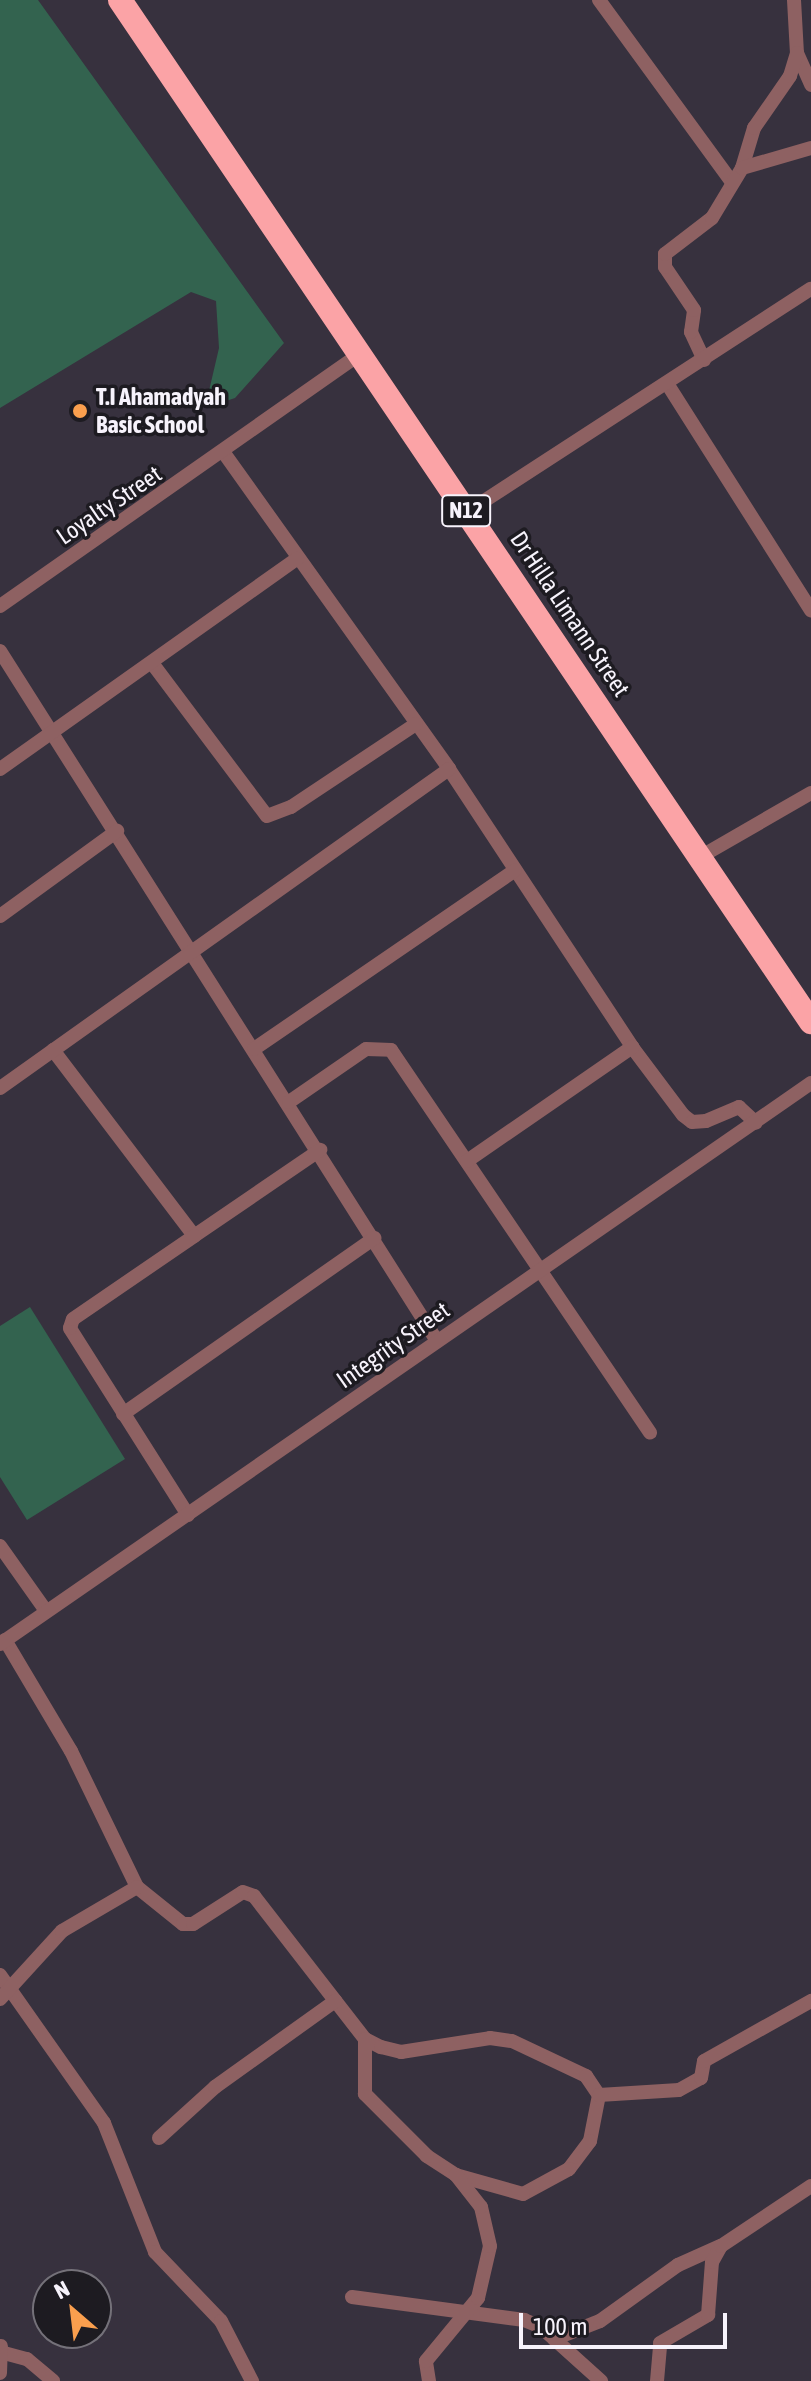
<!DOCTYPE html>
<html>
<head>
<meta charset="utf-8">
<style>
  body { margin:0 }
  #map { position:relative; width:811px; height:2381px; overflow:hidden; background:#37313e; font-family:"Asap Condensed",sans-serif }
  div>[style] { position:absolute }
  .green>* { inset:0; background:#33634f }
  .street>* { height:14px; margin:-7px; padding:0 7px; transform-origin:7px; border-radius:7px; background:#8e6162 }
  .highway>* { height:24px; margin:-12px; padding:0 12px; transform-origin:12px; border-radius:12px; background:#fba3a6 }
  .dots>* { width:22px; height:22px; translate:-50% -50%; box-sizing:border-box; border:4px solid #1d1b21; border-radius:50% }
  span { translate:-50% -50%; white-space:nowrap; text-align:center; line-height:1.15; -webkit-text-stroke:7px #1d1b21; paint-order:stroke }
  .shield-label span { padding:2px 6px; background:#1d1b21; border:2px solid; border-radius:6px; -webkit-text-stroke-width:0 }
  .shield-label { font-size:22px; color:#f7f3fc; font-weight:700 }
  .poi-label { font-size:24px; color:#f7f3fc; font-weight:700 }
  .left { translate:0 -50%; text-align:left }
  .street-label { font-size:24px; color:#f7f3fc }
  .north { position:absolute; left:32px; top:2269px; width:80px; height:80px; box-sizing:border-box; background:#1d1b21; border:2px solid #747179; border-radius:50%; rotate:332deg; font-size:22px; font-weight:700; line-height:32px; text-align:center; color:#f7f3fc }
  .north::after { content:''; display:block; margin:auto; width:28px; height:36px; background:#fa9f4e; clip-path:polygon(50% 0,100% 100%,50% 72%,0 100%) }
  .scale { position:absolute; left:519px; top:2313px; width:208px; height:36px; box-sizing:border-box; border:4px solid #f7f3fc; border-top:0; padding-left:10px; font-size:24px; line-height:28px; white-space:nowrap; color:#f7f3fc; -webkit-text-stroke:6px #1d1b21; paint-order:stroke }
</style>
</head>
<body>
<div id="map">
  <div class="green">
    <i style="clip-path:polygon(0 0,38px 0,284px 343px,235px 398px,205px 408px,219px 348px,216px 301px,191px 292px,0 408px)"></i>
    <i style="clip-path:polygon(30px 1307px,125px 1459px,27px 1520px,0 1477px,0 1326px)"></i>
  </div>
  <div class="street">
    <i style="left:599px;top:0;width:224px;rotate:53.9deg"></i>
    <i style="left:794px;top:0;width:53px;rotate:86.8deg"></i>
    <i style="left:797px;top:53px;width:35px;rotate:66deg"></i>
    <i style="left:742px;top:168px;width:42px;rotate:-73.3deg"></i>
    <i style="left:754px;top:128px;width:63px;rotate:-55.3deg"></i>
    <i style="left:790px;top:76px;width:24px;rotate:-73deg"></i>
    <i style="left:704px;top:360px;width:31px;rotate:-115deg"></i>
    <i style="left:691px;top:332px;width:22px;rotate:-82deg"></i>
    <i style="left:694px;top:310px;width:52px;rotate:-124deg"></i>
    <i style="left:665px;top:267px;width:13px;rotate:-90deg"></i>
    <i style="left:665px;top:254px;width:59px;rotate:-37.5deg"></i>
    <i style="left:712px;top:218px;width:58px;rotate:-59deg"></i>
    <i style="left:742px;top:168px;width:72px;rotate:-16.2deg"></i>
    <i style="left:668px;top:385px;width:267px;rotate:57.6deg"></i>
    <i style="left:224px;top:453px;width:388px;rotate:54.5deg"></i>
    <i style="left:449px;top:769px;width:333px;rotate:56.6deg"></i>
    <i style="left:632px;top:1047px;width:85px;rotate:53.1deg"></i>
    <i style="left:683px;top:1115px;width:11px;rotate:38deg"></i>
    <i style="left:692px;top:1122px;width:14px;rotate:-4deg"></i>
    <i style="left:706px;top:1121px;width:36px;rotate:-23deg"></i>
    <i style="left:739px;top:1107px;width:23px;rotate:43deg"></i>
    <i style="left:467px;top:512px;width:410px;rotate:-33deg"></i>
    <i style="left:0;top:606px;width:438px;rotate:-35deg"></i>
    <i style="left:0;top:651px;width:817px;rotate:57.65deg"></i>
    <i style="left:152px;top:663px;width:191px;rotate:53.1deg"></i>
    <i style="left:267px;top:816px;width:26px;rotate:-21deg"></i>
    <i style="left:291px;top:807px;width:150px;rotate:-33.6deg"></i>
    <i style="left:0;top:769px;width:364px;rotate:-35.3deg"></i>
    <i style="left:700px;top:857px;width:128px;rotate:-30deg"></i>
    <i style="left:0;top:916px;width:145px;rotate:-36deg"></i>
    <i style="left:254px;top:1049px;width:316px;rotate:-34.4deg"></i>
    <i style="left:53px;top:1050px;width:233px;rotate:52.8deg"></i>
    <i style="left:194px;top:1236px;width:153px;rotate:-34.3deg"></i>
    <i style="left:0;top:1088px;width:551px;rotate:-35.39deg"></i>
    <i style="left:289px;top:1102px;width:93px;rotate:-34.5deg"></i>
    <i style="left:366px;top:1049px;width:25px;rotate:2deg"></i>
    <i style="left:391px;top:1050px;width:462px;rotate:55.9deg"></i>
    <i style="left:467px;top:1161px;width:201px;rotate:-34.6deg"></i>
    <i style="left:123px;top:1414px;width:307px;rotate:-35deg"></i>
    <i style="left:188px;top:1515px;width:221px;rotate:-122.3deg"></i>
    <i style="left:70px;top:1328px;width:9px;rotate:-72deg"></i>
    <i style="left:73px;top:1319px;width:147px;rotate:-34.4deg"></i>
    <i style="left:0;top:1546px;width:80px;rotate:54.7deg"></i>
    <i style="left:5px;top:1640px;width:129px;rotate:59.3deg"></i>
    <i style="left:71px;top:1751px;width:151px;rotate:64.1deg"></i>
    <i style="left:137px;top:1887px;width:59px;rotate:38.8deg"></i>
    <i style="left:183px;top:1924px;width:10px"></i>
    <i style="left:193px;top:1924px;width:59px;rotate:-32.6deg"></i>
    <i style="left:243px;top:1892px;width:12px;rotate:20deg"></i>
    <i style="left:254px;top:1896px;width:181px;rotate:52.2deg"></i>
    <i style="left:365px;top:2039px;width:18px;rotate:27deg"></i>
    <i style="left:381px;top:2047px;width:21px;rotate:14deg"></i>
    <i style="left:401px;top:2052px;width:90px;rotate:-8.9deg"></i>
    <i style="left:490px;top:2038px;width:22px;rotate:8deg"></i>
    <i style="left:512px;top:2041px;width:82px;rotate:25.3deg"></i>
    <i style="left:586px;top:2076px;width:23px;rotate:56deg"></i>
    <i style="left:599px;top:2095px;width:47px;rotate:101.1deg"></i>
    <i style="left:590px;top:2141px;width:35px;rotate:127deg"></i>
    <i style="left:569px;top:2169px;width:52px;rotate:151.5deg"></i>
    <i style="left:523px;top:2194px;width:70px;rotate:-164.2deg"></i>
    <i style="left:456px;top:2175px;width:35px;rotate:-147deg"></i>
    <i style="left:427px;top:2156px;width:88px;rotate:-135deg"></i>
    <i style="left:365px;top:2094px;width:55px;rotate:-90deg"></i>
    <i style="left:0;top:1644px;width:986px;rotate:-34.67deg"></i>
    <i style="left:0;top:1975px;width:181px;rotate:54.9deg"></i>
    <i style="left:104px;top:2123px;width:139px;rotate:68.4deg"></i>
    <i style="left:155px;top:2252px;width:95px;rotate:46.3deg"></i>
    <i style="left:221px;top:2321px;width:68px;rotate:62.7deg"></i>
    <i style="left:0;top:1999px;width:92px;rotate:-47.6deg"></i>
    <i style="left:62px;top:1931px;width:87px;rotate:-30.4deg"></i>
    <i style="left:599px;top:2095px;width:80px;rotate:-3.6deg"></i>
    <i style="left:679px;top:2090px;width:25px;rotate:-29deg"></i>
    <i style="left:701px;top:2078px;width:17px;rotate:-80deg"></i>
    <i style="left:704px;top:2061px;width:123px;rotate:-29.3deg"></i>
    <i style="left:159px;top:2138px;width:76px;rotate:-42.3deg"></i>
    <i style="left:215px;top:2087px;width:148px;rotate:-35.6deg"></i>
    <i style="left:352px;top:2297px;width:174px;rotate:7.6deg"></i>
    <i style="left:524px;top:2320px;width:18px;rotate:22deg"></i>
    <i style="left:541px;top:2327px;width:81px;rotate:42deg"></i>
    <i style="left:554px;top:2339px;width:49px;rotate:-21.4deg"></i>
    <i style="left:600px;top:2321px;width:96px;rotate:-35.7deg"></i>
    <i style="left:678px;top:2265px;width:46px;rotate:-24.3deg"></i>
    <i style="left:4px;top:2353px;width:24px;rotate:15deg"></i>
    <i style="left:27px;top:2359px;width:34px;rotate:40deg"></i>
    <i style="left:0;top:2373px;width:27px;rotate:-88deg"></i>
    <i style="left:429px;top:2381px;width:20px;rotate:-99deg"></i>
    <i style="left:426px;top:2361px;width:82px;rotate:-50.5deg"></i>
    <i style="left:478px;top:2298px;width:53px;rotate:-77deg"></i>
    <i style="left:490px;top:2246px;width:40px;rotate:-103deg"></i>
    <i style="left:481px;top:2207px;width:41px;rotate:-128deg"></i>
    <i style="left:657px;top:2381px;width:38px;rotate:-85deg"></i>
    <i style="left:660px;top:2343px;width:56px;rotate:-30.3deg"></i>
    <i style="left:708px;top:2315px;width:53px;rotate:-85.7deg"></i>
    <i style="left:712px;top:2262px;width:18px;rotate:-61deg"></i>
    <i style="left:721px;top:2246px;width:108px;rotate:-33.7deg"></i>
  </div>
  <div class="highway">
    <i style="left:120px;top:0;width:1234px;rotate:55.94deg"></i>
  </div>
  <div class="dots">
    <i style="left:80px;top:411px;background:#fa9f4e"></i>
  </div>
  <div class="shield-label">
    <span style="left:466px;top:511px">N12</span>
  </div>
  <div class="poi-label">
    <span class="left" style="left:96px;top:411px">T.I Ahamadyah<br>Basic School</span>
  </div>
  <div class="street-label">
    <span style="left:109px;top:505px;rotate:-34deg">Loyalty Street</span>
    <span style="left:570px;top:614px;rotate:56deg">Dr Hilla Limann Street</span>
    <span style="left:393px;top:1345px;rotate:-35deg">Integrity Street</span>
  </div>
  <div class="north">N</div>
  <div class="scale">100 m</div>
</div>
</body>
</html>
